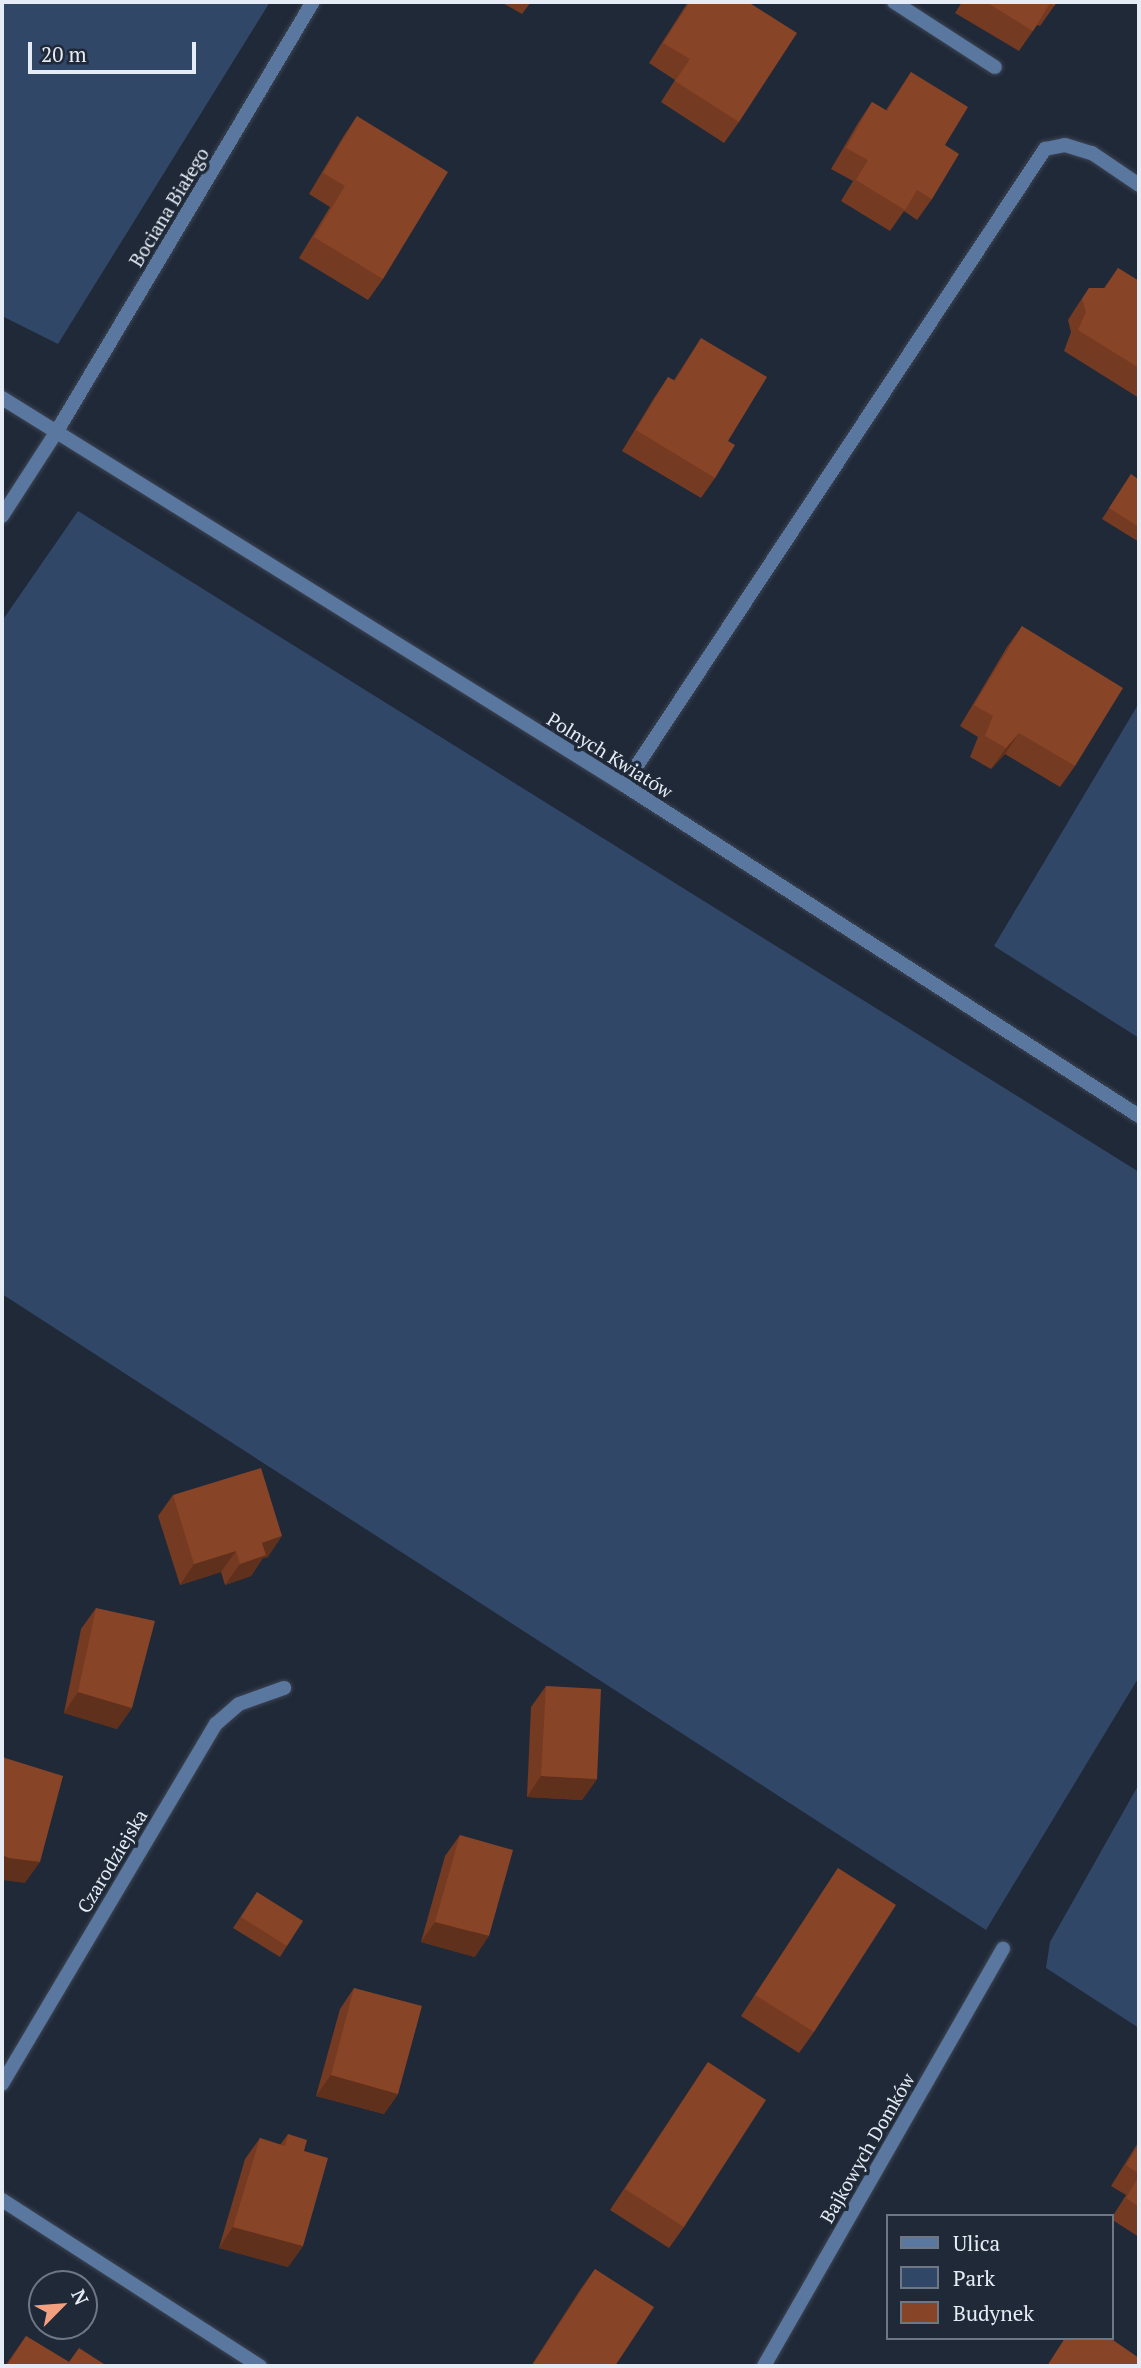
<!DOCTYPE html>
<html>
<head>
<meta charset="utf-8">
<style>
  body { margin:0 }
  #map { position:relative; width:1141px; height:2368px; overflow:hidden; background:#202938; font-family:"PT Serif",serif }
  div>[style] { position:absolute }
  .green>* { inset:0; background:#304767 }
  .roads { filter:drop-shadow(0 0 2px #3c4452) drop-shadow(0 0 2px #3c4452) }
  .lane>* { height:14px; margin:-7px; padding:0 7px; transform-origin:7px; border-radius:7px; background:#5a77a0 }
  .street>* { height:14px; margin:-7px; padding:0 7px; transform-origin:7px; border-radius:7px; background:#5a77a0 }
  .wall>* { inset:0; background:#753a22 }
  .shaded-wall>* { inset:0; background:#5f301b }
  .building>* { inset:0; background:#884427 }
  span { translate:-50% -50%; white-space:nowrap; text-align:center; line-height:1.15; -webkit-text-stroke:7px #202938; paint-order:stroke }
  .street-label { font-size:19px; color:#e5ecf5 }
  .frame { position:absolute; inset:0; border:4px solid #e5ecf5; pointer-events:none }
  .legend { position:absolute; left:886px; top:2214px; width:228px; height:126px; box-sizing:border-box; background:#202938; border:2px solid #6f7784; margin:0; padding:9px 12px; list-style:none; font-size:21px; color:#e5ecf5 }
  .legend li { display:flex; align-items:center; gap:14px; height:35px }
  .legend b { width:35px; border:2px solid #6f7784 }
  .north { position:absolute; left:28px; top:2270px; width:70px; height:70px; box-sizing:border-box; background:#202938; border:2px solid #6f7784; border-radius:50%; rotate:65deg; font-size:19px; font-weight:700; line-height:28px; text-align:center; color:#e5ecf5 }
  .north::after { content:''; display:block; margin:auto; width:24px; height:32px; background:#f2a07f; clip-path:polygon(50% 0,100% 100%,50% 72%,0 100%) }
  .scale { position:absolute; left:28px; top:42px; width:168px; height:32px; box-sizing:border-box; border:4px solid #e5ecf5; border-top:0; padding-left:9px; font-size:21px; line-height:24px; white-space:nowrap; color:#e5ecf5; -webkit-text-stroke:5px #202938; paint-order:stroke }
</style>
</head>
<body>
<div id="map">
  <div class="green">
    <i style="clip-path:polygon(2px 2px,270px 2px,58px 344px,2px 316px)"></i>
    <i style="clip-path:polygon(78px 511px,1139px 1172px,1139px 1677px,986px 1930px,2px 1294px,2px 621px)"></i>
    <i style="clip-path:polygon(1139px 703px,1139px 1038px,994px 946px)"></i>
    <i style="clip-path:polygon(1139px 1784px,1139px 2028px,1046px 1968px,1050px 1942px)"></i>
  </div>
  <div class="roads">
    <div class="lane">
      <i style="left:894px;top:2px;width:120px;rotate:32.8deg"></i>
      <i style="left:624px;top:785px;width:763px;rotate:-56.5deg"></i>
      <i style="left:1045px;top:149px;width:20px;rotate:-11deg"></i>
      <i style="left:1065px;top:145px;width:28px;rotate:17deg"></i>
      <i style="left:1092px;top:153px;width:57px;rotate:34.2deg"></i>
    </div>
    <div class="street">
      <i style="left:2px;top:398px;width:733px;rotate:31.89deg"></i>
      <i style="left:624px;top:785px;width:612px;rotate:32.73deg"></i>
      <i style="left:2px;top:516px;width:101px;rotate:-57.1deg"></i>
      <i style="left:57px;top:431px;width:500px;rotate:-59.2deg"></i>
      <i style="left:2px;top:2084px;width:419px;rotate:-59.3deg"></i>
      <i style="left:216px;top:1724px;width:30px;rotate:-41deg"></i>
      <i style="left:239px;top:1704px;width:48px;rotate:-19.6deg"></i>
      <i style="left:2px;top:2200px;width:307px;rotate:32.8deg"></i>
      <i style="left:764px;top:2366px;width:481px;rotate:-60.2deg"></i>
    </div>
  </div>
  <div class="wall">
    <i style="clip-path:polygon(501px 2px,531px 2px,522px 14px)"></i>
    <i style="clip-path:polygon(688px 2px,748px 2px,739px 122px,724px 143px,661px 102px,675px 80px,649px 63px)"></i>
    <i style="clip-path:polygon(962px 2px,1057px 2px,1040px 26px,1037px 25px,1019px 51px,955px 13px)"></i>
    <i style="clip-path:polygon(911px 72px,945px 145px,932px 199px,917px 220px,904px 211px,890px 231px,841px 201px,853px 181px,831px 169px,858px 123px,872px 102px,886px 110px)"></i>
    <i style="clip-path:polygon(357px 116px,383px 279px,368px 300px,299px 258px,330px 207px,309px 194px,343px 137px)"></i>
    <i style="clip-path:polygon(1118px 268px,1139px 281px,1139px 398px,1064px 351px,1071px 332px,1068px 320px,1075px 309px,1089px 288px,1104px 288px)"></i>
    <i style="clip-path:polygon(701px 338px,728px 441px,715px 478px,701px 498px,622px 451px,654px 398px,668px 377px,674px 380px)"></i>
    <i style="clip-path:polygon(1131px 474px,1139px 480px,1139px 542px,1102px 519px)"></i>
    <i style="clip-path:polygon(1022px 626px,1075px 766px,1060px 787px,1005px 754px,991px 769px,970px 757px,978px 737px,960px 726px,1007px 647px)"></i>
    <i style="clip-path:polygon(173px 1495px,268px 1557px,263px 1558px,251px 1576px,225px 1585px,221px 1572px,180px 1585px,158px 1516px)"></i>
    <i style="clip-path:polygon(96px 1608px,132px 1708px,117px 1729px,64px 1713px,81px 1629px)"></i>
    <i style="clip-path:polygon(546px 1686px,597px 1779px,582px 1800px,527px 1797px,531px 1707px)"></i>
    <i style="clip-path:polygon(460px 1835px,475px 1957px,421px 1942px,445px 1856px)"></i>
    <i style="clip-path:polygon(838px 1868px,814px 2032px,799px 2053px,741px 2016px)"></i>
    <i style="clip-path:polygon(257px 1892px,287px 1946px,280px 1957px,233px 1928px)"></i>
    <i style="clip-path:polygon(354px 1988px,398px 2094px,384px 2114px,316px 2096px,340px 2009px)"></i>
    <i style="clip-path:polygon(708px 2062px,684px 2227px,669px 2248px,610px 2210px)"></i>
    <i style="clip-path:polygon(288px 2134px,304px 2151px,303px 2246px,288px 2267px,219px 2248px,245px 2159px,260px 2138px,280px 2145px)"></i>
    <i style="clip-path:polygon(1139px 2141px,1139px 2237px,1111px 2219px,1126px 2195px,1111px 2186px)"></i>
    <i style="clip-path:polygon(595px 2269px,615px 2366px,531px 2366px,580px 2290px)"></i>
    <i style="clip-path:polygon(26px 2336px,69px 2362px,107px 2366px,5px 2366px)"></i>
  </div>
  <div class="shaded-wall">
    <i style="clip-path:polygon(1019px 733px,1005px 754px,991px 769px,1006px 748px)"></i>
    <i style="clip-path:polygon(282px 1536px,268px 1557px,263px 1558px,251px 1576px,225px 1585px,240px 1564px,262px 1543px)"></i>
    <i style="clip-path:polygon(236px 1551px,221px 1572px,180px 1585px,194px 1564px)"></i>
    <i style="clip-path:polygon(78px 1692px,132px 1708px,117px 1729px,64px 1713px)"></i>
    <i style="clip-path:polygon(541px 1776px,597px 1779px,582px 1800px,527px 1797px)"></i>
    <i style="clip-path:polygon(2px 1855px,40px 1862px,25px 1883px,2px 1880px)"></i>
    <i style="clip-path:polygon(435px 1922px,489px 1936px,475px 1957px,421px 1942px)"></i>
    <i style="clip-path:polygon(331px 2075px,398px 2094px,384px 2114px,316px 2096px)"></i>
    <i style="clip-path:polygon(233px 2227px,303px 2246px,288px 2267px,219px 2248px)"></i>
  </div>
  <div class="building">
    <i style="clip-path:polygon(690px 2px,748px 2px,797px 33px,739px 122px,675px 81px,690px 59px,663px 43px)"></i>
    <i style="clip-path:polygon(986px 2px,1057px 2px,1054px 6px,1050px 3px,1033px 31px)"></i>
    <i style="clip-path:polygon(911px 72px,968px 107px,945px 145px,959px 154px,932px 199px,917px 190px,905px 210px,856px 180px,868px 160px,846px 148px,872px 102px,887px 111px)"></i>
    <i style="clip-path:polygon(357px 116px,448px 172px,383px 279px,314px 237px,345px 186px,323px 173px)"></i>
    <i style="clip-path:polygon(1118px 268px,1139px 281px,1139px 368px,1078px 330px,1086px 312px,1082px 299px,1089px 288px,1105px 288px)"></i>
    <i style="clip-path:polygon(701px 338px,767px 377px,728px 441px,735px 445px,715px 478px,636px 430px,668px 377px,675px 381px)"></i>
    <i style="clip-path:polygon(1131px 474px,1139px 480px,1139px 527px,1109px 508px)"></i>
    <i style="clip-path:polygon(1022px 626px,1123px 688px,1075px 766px,1019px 733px,1006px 748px,985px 736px,993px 716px,974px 705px)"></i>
    <i style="clip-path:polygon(261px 1468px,282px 1536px,262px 1543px,266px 1555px,240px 1564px,236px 1551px,194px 1564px,173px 1495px)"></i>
    <i style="clip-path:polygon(96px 1608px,155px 1621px,132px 1708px,78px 1692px)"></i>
    <i style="clip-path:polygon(546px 1686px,601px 1689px,597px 1779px,541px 1776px)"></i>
    <i style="clip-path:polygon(2px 1757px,63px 1776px,40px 1862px,9px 1858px,2px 1855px)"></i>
    <i style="clip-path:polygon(460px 1835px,513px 1850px,489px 1936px,435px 1922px)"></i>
    <i style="clip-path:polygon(838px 1868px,896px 1905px,814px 2032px,755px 1995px)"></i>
    <i style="clip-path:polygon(257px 1892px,303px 1921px,287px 1946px,241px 1917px)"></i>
    <i style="clip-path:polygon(354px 1988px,422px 2006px,398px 2094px,331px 2075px)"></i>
    <i style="clip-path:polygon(708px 2062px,766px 2100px,684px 2227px,625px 2189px)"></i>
    <i style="clip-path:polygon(288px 2134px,307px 2140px,304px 2151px,328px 2158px,303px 2246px,233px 2227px,260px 2138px,285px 2146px)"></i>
    <i style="clip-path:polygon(1139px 2144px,1139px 2174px,1126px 2165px)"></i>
    <i style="clip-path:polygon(1139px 2176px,1139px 2207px,1126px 2198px)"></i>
    <i style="clip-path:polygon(595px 2269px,654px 2307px,615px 2366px,532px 2366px)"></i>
    <i style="clip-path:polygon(26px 2336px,69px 2362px,79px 2348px,107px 2366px,7px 2366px)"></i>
    <i style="clip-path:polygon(1065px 2338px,1110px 2338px,1139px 2358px,1139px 2362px,1136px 2366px,1047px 2366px)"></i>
  </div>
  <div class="street-label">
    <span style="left:169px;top:207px;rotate:-59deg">Bociana Białego</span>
    <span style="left:610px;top:755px;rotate:32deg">Polnych Kwiatów</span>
    <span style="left:112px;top:1861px;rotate:-59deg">Czarodziejska</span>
    <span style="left:867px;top:2148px;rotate:-60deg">Bajkowych Domków</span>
  </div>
  <div class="frame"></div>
  <ul class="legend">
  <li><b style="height:9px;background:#5a77a0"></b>Ulica</li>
  <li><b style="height:19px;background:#304767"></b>Park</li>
  <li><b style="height:19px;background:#884427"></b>Budynek</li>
  </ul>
  <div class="north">N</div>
  <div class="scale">20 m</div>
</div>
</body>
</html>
